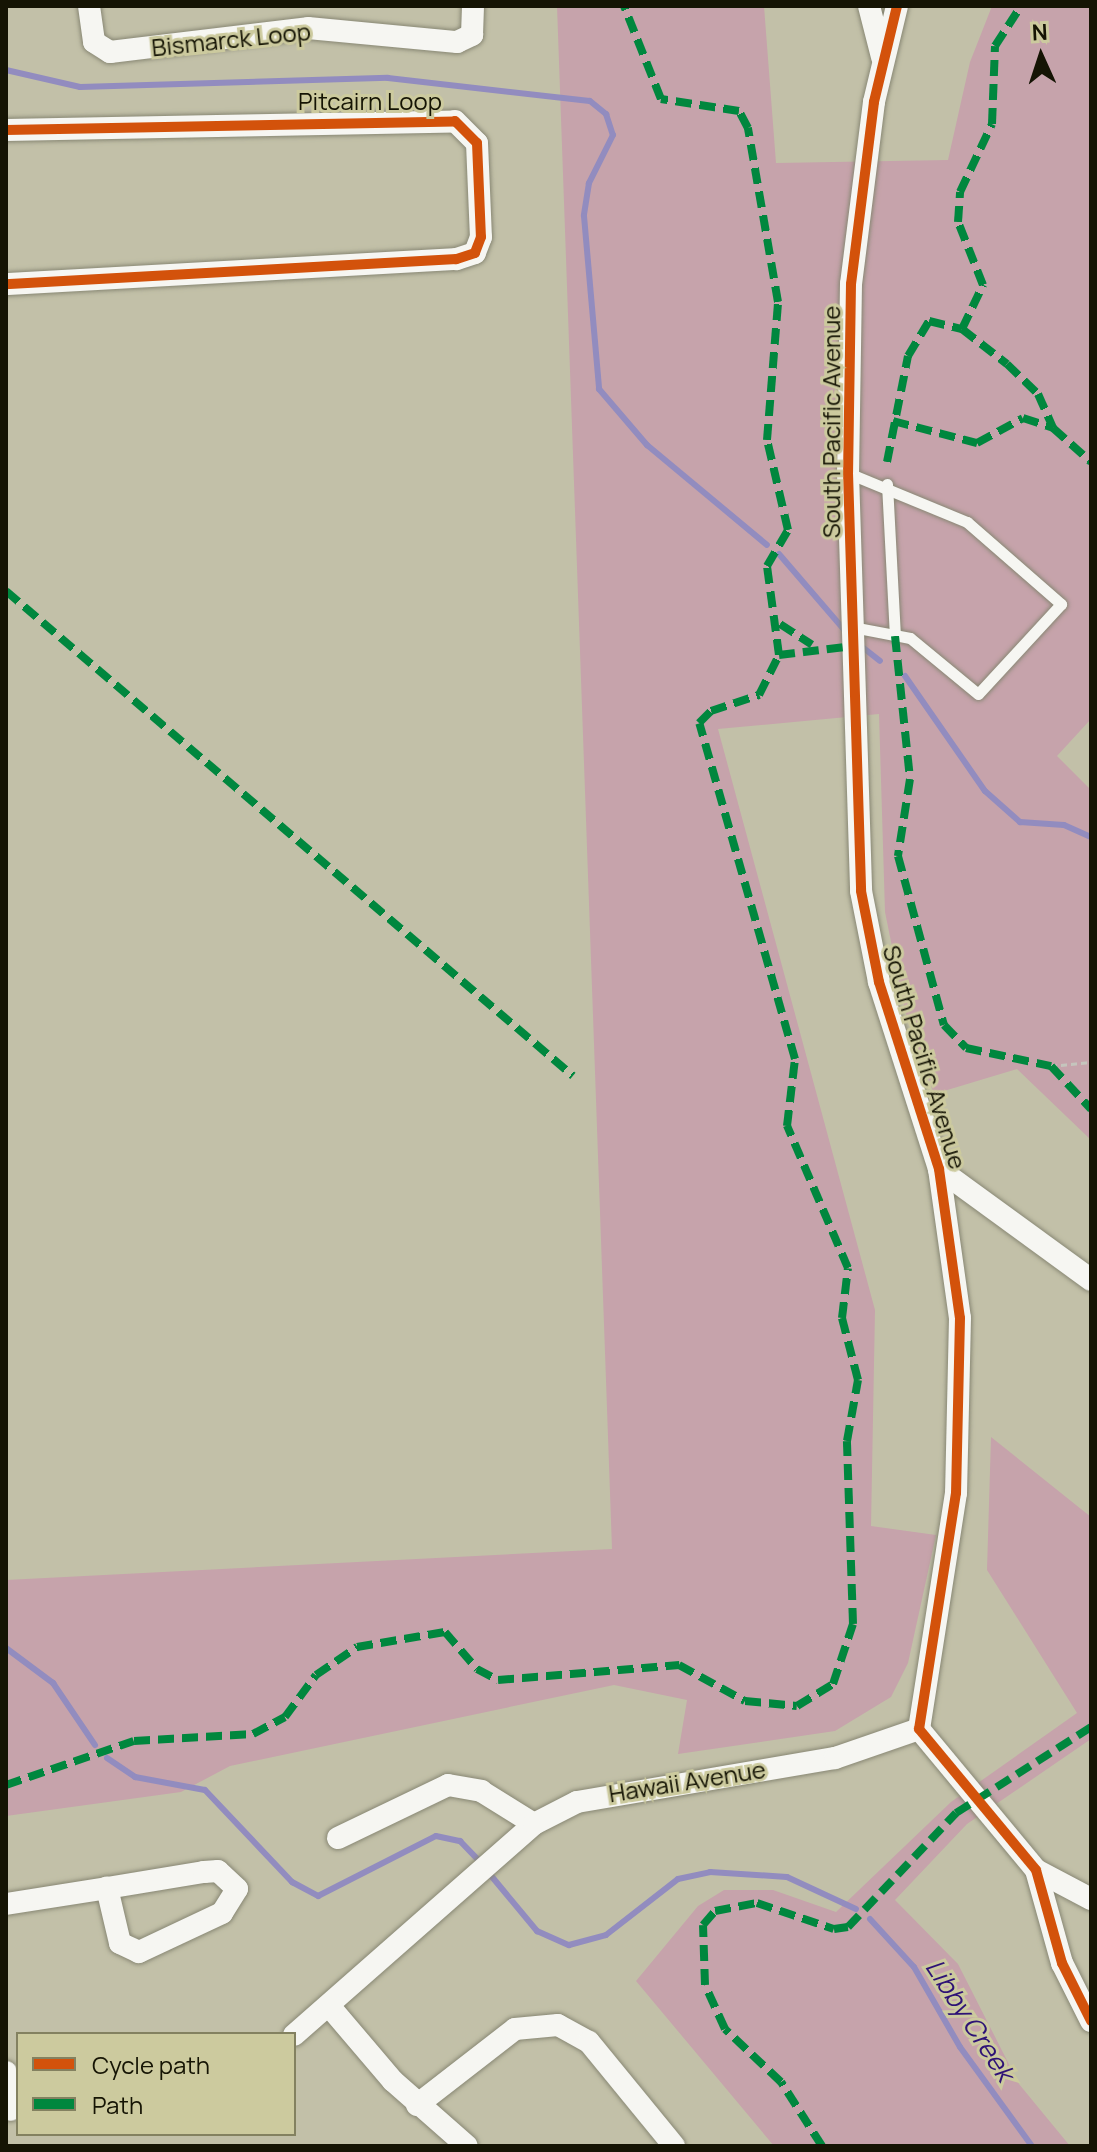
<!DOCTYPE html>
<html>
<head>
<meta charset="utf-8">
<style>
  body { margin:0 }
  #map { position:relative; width:1097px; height:2152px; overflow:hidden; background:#c2c0a8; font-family:Manrope,sans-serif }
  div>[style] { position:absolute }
  .green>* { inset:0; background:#c6a3ab }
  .stream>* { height:6px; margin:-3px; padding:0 3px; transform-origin:3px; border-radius:3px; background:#928cbf }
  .path>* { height:3px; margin-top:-1.5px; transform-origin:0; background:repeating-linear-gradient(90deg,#c5c5bd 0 6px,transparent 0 10px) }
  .roads { filter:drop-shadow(0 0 2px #888774) drop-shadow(0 0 2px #888774) }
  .service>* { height:11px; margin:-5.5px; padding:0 5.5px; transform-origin:5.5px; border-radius:5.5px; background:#f6f6f2 }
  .minor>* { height:22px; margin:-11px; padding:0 11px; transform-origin:11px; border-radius:11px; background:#f6f6f2 }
  .quiet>* { height:8px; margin-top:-4px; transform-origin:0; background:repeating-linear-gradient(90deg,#00873e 0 16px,transparent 0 24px) }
  .cycleway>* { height:10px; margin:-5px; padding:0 5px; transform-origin:5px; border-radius:5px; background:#d3520b }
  span { translate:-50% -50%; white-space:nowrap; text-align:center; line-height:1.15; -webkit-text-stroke:6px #ccca9e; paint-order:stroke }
  .street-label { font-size:24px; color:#151404 }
  .water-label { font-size:26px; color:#2e1276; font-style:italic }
  .frame { position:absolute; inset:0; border:8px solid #151404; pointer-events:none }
  .legend { position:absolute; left:16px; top:2032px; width:280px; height:104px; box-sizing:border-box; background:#ccca9e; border:2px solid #838160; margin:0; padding:10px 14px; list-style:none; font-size:24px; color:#151404 }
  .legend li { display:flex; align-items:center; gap:16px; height:40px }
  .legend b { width:40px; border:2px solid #838160 }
  .north { position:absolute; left:1001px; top:16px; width:80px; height:80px; -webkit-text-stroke:6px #ccca9e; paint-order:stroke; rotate:357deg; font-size:22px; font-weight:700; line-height:32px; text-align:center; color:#151404 }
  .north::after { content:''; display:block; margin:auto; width:28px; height:36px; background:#151404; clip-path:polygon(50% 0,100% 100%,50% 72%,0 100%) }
</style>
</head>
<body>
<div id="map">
  <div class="green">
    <i style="clip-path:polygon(557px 6px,764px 6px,776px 163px,948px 160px,970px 62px,992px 6px,1091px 6px,1091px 719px,1057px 756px,1091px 790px,1091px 1140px,1017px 1069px,934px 1094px,905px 1011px,885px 912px,879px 714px,718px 729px,875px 1310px,871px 1526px,936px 1535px,908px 1663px,891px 1697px,835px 1731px,678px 1754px,687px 1700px,614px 1685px,230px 1766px,181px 1792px,6px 1816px,6px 1580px,612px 1549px)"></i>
    <i style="clip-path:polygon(991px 1437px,1091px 1517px,1091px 1739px,967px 1824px,895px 1900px,958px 1964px,1019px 2084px,1070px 2146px,774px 2146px,636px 1981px,698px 1906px,724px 1890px,773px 1890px,836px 1912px,951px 1802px,1077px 1713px,987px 1570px)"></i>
  </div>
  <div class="stream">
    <i style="left:6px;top:70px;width:76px;rotate:12.9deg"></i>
    <i style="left:80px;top:87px;width:308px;rotate:-1.7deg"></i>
    <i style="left:388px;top:78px;width:203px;rotate:6.5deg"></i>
    <i style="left:590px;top:101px;width:21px;rotate:39deg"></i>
    <i style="left:606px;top:114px;width:22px;rotate:72deg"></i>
    <i style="left:613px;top:135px;width:54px;rotate:116.6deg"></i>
    <i style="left:589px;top:183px;width:33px;rotate:99deg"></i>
    <i style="left:584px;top:216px;width:174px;rotate:85deg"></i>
    <i style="left:599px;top:389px;width:74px;rotate:49.4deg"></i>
    <i style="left:647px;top:445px;width:156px;rotate:39.8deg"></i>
    <i style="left:779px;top:554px;width:104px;rotate:49.3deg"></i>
    <i style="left:861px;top:646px;width:24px;rotate:38deg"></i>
    <i style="left:905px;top:676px;width:140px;rotate:55.2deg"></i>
    <i style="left:985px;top:791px;width:47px;rotate:41.5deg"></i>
    <i style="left:1020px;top:822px;width:44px;rotate:3.9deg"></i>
    <i style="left:1064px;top:825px;width:30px;rotate:24deg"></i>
    <i style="left:6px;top:1648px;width:59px;rotate:36.7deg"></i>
    <i style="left:53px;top:1683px;width:75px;rotate:55.9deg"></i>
    <i style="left:107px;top:1758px;width:34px;rotate:34deg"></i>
    <i style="left:135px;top:1777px;width:71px;rotate:10.5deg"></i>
    <i style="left:205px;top:1790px;width:127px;rotate:46.6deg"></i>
    <i style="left:292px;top:1882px;width:30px;rotate:28deg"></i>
    <i style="left:318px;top:1896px;width:132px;rotate:-27deg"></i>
    <i style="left:436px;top:1836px;width:25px;rotate:12deg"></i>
    <i style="left:460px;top:1841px;width:30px;rotate:46deg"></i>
    <i style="left:488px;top:1872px;width:77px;rotate:50.3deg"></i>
    <i style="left:537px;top:1931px;width:35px;rotate:24deg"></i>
    <i style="left:569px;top:1945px;width:38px;rotate:-15deg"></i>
    <i style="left:606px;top:1935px;width:91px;rotate:-37.9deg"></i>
    <i style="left:678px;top:1879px;width:33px;rotate:-12deg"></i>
    <i style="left:710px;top:1872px;width:77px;rotate:3.7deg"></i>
    <i style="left:787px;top:1877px;width:76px;rotate:24.9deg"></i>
    <i style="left:870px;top:1919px;width:65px;rotate:47.5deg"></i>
    <i style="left:914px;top:1967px;width:92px;rotate:60.1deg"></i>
    <i style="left:960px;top:2047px;width:122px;rotate:54deg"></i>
  </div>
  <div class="path">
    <i style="left:1051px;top:1066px;width:40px;rotate:-5.7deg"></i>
  </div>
  <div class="roads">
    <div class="service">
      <i style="left:848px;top:473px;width:129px;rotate:22.4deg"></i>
      <i style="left:967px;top:522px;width:125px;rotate:41.1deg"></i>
      <i style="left:1061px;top:604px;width:122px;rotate:132.7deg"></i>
      <i style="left:978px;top:694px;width:88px;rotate:-140.5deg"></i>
      <i style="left:910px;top:638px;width:58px;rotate:-169.1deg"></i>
      <i style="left:887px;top:484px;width:152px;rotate:87deg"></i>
    </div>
    <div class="minor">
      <i style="left:89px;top:6px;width:36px;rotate:82deg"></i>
      <i style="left:94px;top:42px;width:19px;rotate:32deg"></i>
      <i style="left:110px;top:52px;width:199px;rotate:-6.9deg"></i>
      <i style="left:308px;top:28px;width:150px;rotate:5.4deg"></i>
      <i style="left:457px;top:42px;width:17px;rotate:-25deg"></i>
      <i style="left:472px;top:35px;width:29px;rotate:-88deg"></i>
      <i style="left:869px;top:6px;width:53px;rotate:75.7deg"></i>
      <i style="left:897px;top:6px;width:99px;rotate:103.5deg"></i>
      <i style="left:874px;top:102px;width:183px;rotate:97.2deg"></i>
      <i style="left:851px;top:284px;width:189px;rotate:90.9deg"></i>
      <i style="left:848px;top:473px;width:418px;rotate:88.2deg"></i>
      <i style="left:861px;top:891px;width:93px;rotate:78.8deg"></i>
      <i style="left:879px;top:982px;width:196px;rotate:72.2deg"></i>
      <i style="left:939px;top:1169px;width:150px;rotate:82deg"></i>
      <i style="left:960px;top:1318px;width:175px;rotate:91.3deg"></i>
      <i style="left:956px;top:1493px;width:239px;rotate:98.9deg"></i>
      <i style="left:919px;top:1729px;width:183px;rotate:50.3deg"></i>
      <i style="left:1036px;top:1870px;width:97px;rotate:74.4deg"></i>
      <i style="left:1062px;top:1963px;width:65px;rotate:63.4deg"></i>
      <i style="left:6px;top:130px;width:449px;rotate:-1.1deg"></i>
      <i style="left:455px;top:121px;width:31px;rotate:45deg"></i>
      <i style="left:477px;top:143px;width:94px;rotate:87.6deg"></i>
      <i style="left:481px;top:237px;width:17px;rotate:111deg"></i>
      <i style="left:475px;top:253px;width:20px;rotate:162deg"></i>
      <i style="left:456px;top:259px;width:451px;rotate:176.8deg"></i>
      <i style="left:939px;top:1169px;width:188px;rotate:36.1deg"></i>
      <i style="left:338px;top:1838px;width:122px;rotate:-25.7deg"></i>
      <i style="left:448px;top:1785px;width:34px;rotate:10deg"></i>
      <i style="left:481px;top:1791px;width:62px;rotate:31.9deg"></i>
      <i style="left:1036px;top:1870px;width:62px;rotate:27.8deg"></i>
      <i style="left:6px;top:1904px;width:102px;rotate:-9deg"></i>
      <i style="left:107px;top:1888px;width:98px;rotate:-9.4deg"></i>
      <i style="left:204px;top:1872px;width:14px;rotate:-4deg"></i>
      <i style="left:218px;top:1871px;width:26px;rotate:43deg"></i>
      <i style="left:237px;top:1889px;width:28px;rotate:122deg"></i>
      <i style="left:222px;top:1913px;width:92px;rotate:154.8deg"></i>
      <i style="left:139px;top:1952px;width:21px;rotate:-155deg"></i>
      <i style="left:120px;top:1943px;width:57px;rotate:-103.3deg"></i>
      <i style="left:330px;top:2007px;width:97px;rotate:49.6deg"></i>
      <i style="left:393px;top:2081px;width:98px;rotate:41.3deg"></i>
      <i style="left:294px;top:2035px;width:320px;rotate:-41.3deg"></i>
      <i style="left:534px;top:1824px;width:48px;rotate:-27.1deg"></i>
      <i style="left:577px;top:1802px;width:262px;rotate:-9.7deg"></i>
      <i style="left:835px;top:1758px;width:89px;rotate:-19deg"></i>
      <i style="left:6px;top:2072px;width:38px;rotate:83deg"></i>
      <i style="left:417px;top:2105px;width:124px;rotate:-37.8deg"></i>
      <i style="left:515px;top:2029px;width:43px;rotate:-5.3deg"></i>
      <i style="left:558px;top:2025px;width:35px;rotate:29deg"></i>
      <i style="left:589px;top:2042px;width:134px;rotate:50.7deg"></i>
    </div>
  </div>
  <div class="quiet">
    <i style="left:962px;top:329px;width:49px;rotate:-64.5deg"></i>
    <i style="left:983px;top:285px;width:68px;rotate:-111.6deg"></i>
    <i style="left:958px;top:222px;width:30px;rotate:-86deg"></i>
    <i style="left:960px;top:192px;width:75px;rotate:-64.8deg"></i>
    <i style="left:992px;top:124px;width:78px;rotate:-87.8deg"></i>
    <i style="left:995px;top:46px;width:48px;rotate:-57deg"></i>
    <i style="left:893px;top:421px;width:87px;rotate:14.7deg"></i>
    <i style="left:977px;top:443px;width:52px;rotate:-28.5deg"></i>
    <i style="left:1023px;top:418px;width:32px;rotate:18deg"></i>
    <i style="left:1053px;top:428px;width:51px;rotate:41.8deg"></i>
    <i style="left:887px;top:462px;width:108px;rotate:-78.8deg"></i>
    <i style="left:908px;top:356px;width:41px;rotate:-59deg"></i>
    <i style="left:929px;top:321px;width:34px;rotate:14deg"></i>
    <i style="left:962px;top:329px;width:57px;rotate:37.9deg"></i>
    <i style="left:1007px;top:364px;width:43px;rotate:44.1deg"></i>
    <i style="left:1038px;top:394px;width:37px;rotate:66deg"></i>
    <i style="left:6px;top:591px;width:746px;rotate:40.54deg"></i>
    <i style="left:780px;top:624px;width:38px;rotate:33deg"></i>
    <i style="left:895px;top:636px;width:144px;rotate:84deg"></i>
    <i style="left:910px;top:779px;width:78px;rotate:98.9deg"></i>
    <i style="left:898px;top:856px;width:175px;rotate:74.8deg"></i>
    <i style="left:944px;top:1025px;width:32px;rotate:46deg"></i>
    <i style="left:966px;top:1048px;width:87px;rotate:12deg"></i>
    <i style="left:1051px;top:1066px;width:59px;rotate:47.1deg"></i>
    <i style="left:779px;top:655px;width:75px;rotate:-6.9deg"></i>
    <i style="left:6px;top:1785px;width:135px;rotate:-19deg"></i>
    <i style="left:134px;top:1741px;width:119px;rotate:-3.4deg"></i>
    <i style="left:253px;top:1734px;width:36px;rotate:-28deg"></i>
    <i style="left:285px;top:1717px;width:52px;rotate:-53.6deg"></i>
    <i style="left:316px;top:1675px;width:50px;rotate:-34.3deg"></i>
    <i style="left:357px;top:1647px;width:89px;rotate:-9.7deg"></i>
    <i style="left:445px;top:1632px;width:49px;rotate:49.1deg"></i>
    <i style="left:477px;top:1669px;width:24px;rotate:28deg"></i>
    <i style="left:498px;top:1680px;width:182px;rotate:-4.7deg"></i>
    <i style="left:679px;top:1665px;width:75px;rotate:28.6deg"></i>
    <i style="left:745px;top:1701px;width:52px;rotate:5.5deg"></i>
    <i style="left:797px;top:1706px;width:42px;rotate:-31.4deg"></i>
    <i style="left:833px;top:1684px;width:63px;rotate:-71.6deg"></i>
    <i style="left:853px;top:1624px;width:183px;rotate:-91.9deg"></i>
    <i style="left:847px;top:1441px;width:62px;rotate:-79.8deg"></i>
    <i style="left:858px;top:1380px;width:64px;rotate:-104.5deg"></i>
    <i style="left:842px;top:1318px;width:50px;rotate:-83.2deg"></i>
    <i style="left:848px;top:1268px;width:155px;rotate:-113.2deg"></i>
    <i style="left:787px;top:1126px;width:67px;rotate:-83.2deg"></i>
    <i style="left:795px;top:1059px;width:349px;rotate:-105.9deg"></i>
    <i style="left:699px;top:723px;width:17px;rotate:-45deg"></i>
    <i style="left:711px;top:711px;width:51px;rotate:-18.4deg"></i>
    <i style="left:759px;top:695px;width:45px;rotate:-63.4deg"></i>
    <i style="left:779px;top:655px;width:90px;rotate:-97.7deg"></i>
    <i style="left:767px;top:566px;width:42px;rotate:-59.7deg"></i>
    <i style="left:788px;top:530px;width:92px;rotate:-103.1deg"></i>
    <i style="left:767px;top:440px;width:138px;rotate:-85.4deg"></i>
    <i style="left:778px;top:302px;width:177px;rotate:-99.8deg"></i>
    <i style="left:748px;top:128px;width:19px;rotate:-118deg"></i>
    <i style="left:739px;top:111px;width:79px;rotate:-171.3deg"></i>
    <i style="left:661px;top:99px;width:100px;rotate:-111.7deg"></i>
    <i style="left:822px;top:2146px;width:76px;rotate:-122.6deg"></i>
    <i style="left:781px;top:2082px;width:77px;rotate:-136.6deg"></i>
    <i style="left:725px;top:2029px;width:48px;rotate:-114.4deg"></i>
    <i style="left:705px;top:1985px;width:60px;rotate:-91.9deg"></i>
    <i style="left:703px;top:1925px;width:18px;rotate:-49deg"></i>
    <i style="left:715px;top:1911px;width:43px;rotate:-10.8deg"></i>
    <i style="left:757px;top:1903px;width:81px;rotate:18.7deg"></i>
    <i style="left:834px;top:1929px;width:14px;rotate:-8deg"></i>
    <i style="left:848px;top:1927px;width:157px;rotate:-46.5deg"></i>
    <i style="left:956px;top:1813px;width:160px;rotate:-32.5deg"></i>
  </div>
  <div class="cycleway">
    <i style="left:897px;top:6px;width:99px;rotate:103.5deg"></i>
    <i style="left:874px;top:102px;width:183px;rotate:97.2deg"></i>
    <i style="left:851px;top:284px;width:189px;rotate:90.9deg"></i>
    <i style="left:848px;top:473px;width:418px;rotate:88.2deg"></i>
    <i style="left:861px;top:891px;width:93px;rotate:78.8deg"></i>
    <i style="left:879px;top:982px;width:196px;rotate:72.2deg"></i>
    <i style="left:939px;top:1169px;width:150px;rotate:82deg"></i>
    <i style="left:960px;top:1318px;width:175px;rotate:91.3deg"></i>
    <i style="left:956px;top:1493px;width:239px;rotate:98.9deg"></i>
    <i style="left:919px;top:1729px;width:183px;rotate:50.3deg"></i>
    <i style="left:1036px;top:1870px;width:97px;rotate:74.4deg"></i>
    <i style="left:1062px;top:1963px;width:65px;rotate:63.4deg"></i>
    <i style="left:6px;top:130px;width:449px;rotate:-1.1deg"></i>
    <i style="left:455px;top:121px;width:31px;rotate:45deg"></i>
    <i style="left:477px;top:143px;width:94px;rotate:87.6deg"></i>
    <i style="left:481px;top:237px;width:17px;rotate:111deg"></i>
    <i style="left:475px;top:253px;width:20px;rotate:162deg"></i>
    <i style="left:456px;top:259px;width:451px;rotate:176.8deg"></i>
  </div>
  <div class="street-label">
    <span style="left:231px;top:39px;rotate:-6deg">Bismarck Loop</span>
    <span style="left:370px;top:101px">Pitcairn Loop</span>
    <span style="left:831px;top:422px;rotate:-90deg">South Pacific Avenue</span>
    <span style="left:925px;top:1057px;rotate:73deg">South Pacific Avenue</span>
    <span style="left:687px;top:1781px;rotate:-9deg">Hawaii Avenue</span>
  </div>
  <div class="water-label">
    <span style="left:970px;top:2020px;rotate:57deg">Libby Creek</span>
  </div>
  <div class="frame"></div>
  <ul class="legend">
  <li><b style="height:10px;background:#d3520b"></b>Cycle path</li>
  <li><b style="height:10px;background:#00873e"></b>Path</li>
  </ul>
  <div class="north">N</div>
</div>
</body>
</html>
